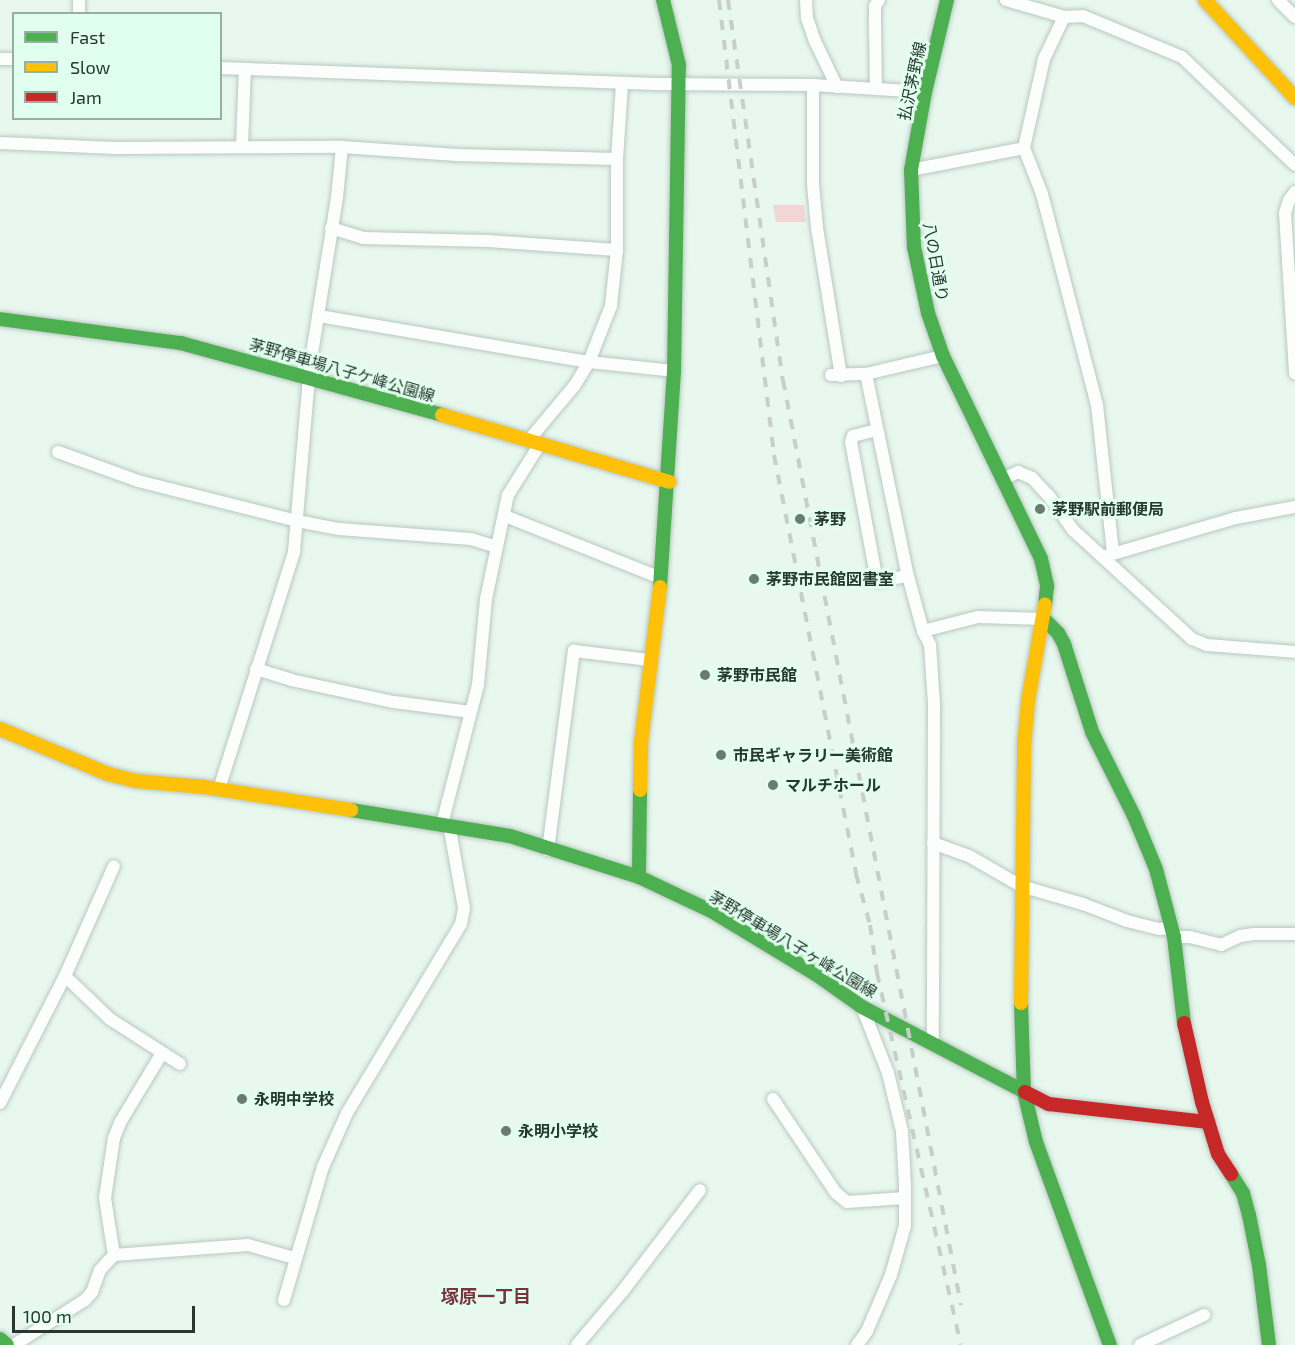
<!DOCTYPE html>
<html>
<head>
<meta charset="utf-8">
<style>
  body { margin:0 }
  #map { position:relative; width:1295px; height:1345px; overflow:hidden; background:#e8f8ef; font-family:"Exo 2","Noto Sans JP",sans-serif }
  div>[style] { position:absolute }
  .green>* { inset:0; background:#f2d6d6 }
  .roads { filter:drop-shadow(0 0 2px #b9c7bf) drop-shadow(0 0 2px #b9c7bf) }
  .street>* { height:12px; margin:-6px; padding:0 6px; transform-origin:6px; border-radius:6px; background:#fcfefd }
  .fast>* { height:14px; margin:-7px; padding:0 7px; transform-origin:7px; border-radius:7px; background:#4caf50 }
  .slow>* { height:14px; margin:-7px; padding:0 7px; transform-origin:7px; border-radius:7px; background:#ffc107 }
  .jam>* { height:14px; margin:-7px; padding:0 7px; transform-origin:7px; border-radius:7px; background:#c62828 }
  .rail>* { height:4px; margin-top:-2px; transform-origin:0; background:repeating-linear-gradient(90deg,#c9cecb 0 10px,transparent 0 20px) }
  .dots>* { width:16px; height:16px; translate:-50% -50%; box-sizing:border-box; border:3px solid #e1ffee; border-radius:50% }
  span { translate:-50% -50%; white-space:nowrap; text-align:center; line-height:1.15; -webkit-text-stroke:6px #e1ffee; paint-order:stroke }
  .street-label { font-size:16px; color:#28372f }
  .poi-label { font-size:16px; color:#28372f; font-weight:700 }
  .left { translate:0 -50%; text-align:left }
  .neighbourhood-label { font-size:18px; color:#7a323e; font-weight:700 }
  .legend { position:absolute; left:12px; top:12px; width:210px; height:108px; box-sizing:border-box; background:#e1ffee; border:2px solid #97afa2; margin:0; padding:8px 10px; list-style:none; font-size:18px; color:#28372f }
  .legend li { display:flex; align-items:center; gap:12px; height:30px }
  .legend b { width:30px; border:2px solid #97afa2 }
  .scale { position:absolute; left:12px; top:1306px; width:183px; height:27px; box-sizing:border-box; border:3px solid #28372f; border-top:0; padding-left:8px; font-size:18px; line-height:21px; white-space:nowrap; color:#28372f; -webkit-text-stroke:4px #e1ffee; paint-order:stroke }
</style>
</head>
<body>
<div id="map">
  <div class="green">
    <i style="clip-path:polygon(773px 205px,804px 205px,806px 222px,776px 222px)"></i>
  </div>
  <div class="roads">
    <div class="street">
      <i style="left:79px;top:0;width:14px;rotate:90deg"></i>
      <i style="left:806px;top:0;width:18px;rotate:87deg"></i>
      <i style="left:807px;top:18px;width:24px;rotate:71deg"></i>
      <i style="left:815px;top:41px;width:51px;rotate:64.4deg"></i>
      <i style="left:1006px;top:0;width:60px;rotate:16.3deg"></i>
      <i style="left:1064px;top:17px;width:19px;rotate:-3deg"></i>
      <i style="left:1083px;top:16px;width:107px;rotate:22.5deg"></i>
      <i style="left:1182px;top:57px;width:156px;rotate:43.7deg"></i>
      <i style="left:1278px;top:0;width:24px;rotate:45deg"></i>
      <i style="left:1064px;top:17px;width:47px;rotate:115.5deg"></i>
      <i style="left:1044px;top:59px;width:91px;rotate:102.7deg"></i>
      <i style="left:1024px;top:148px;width:49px;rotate:68.6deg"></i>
      <i style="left:1042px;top:194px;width:218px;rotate:75.4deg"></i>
      <i style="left:1097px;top:405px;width:149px;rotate:83.8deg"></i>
      <i style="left:0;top:59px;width:14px"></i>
      <i style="left:220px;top:68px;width:443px;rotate:2.1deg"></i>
      <i style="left:663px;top:84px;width:150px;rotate:0.4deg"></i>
      <i style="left:813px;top:85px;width:112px;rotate:3.6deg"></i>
      <i style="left:813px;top:85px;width:99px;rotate:90deg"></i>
      <i style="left:813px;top:184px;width:44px;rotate:84.8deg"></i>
      <i style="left:817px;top:228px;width:150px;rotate:80.8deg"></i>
      <i style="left:876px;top:89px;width:66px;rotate:-90.9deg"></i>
      <i style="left:875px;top:23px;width:17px;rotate:-90deg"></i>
      <i style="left:875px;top:6px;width:7px;rotate:-56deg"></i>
      <i style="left:0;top:143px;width:115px;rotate:2.5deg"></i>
      <i style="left:115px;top:148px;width:227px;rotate:-0.3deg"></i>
      <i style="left:342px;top:147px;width:115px;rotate:4deg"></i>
      <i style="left:457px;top:155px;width:160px;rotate:1.4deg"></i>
      <i style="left:242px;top:146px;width:77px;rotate:-87.8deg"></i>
      <i style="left:911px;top:170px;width:115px;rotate:-11deg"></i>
      <i style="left:1295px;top:192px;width:10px;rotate:127deg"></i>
      <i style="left:1289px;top:200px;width:14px;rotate:107deg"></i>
      <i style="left:1285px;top:213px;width:161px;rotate:86.4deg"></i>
      <i style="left:331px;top:228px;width:34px;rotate:17deg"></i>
      <i style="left:363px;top:238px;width:125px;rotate:1.4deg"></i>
      <i style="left:488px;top:241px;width:129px;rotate:4deg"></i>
      <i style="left:319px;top:316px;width:274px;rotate:9.7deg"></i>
      <i style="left:589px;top:362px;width:85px;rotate:6deg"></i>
      <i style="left:866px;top:374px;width:206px;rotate:78.3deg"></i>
      <i style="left:908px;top:576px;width:57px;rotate:74.7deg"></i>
      <i style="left:923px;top:631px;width:16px;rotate:63deg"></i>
      <i style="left:930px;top:645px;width:58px;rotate:86.1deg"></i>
      <i style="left:934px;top:703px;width:338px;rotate:90.2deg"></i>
      <i style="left:831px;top:375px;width:35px;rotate:-2deg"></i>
      <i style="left:866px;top:374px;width:79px;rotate:-13.2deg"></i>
      <i style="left:877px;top:430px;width:25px;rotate:166deg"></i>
      <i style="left:853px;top:436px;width:6px;rotate:108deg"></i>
      <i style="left:851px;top:442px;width:141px;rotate:79.4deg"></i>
      <i style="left:877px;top:581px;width:31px;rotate:-9deg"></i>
      <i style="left:529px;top:440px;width:72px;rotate:-50.1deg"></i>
      <i style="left:575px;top:385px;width:27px;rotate:-59deg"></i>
      <i style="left:589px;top:362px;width:60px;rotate:-68.6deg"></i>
      <i style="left:611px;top:306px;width:56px;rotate:-83.9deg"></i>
      <i style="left:617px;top:250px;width:91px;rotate:-90deg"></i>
      <i style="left:617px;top:159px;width:76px;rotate:-86.2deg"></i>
      <i style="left:58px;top:452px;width:85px;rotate:19.9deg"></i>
      <i style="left:138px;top:481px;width:164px;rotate:14.1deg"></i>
      <i style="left:297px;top:521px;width:43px;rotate:10.8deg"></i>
      <i style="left:339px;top:529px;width:132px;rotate:4.3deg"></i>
      <i style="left:471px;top:539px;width:27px;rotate:17deg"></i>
      <i style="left:1003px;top:479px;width:17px;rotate:-25deg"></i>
      <i style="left:1018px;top:472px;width:15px;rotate:23deg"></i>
      <i style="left:1032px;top:478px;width:25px;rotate:47deg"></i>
      <i style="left:1049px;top:496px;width:42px;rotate:54.8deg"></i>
      <i style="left:1073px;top:530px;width:161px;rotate:42.5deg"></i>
      <i style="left:1192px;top:639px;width:16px;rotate:22deg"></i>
      <i style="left:1207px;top:645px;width:88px;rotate:4.5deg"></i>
      <i style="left:505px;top:516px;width:168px;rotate:21.7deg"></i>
      <i style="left:1106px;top:556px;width:135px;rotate:-16.3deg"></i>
      <i style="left:1236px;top:518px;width:60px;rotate:-10.6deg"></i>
      <i style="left:923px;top:631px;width:57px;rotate:-14.3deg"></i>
      <i style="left:978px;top:617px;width:66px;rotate:1.7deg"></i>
      <i style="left:256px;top:669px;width:37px;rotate:17deg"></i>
      <i style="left:291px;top:680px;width:105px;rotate:12.1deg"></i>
      <i style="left:394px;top:702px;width:77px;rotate:7.5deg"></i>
      <i style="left:219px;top:789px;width:249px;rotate:-72.4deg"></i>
      <i style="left:294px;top:552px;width:187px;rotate:-85.1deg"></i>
      <i style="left:310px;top:366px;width:171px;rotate:-80.9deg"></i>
      <i style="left:337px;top:197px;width:50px;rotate:-84.3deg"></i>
      <i style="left:442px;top:824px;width:144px;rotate:-75.5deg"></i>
      <i style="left:478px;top:685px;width:86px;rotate:-84.7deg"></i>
      <i style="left:486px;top:599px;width:106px;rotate:-78.1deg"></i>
      <i style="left:508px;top:495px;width:60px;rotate:-57.9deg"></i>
      <i style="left:933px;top:843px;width:38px;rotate:20deg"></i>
      <i style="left:969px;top:856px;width:60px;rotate:30deg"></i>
      <i style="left:1021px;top:886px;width:65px;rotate:16.2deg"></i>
      <i style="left:1083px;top:904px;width:47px;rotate:21.1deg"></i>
      <i style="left:1127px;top:921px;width:33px;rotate:14deg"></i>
      <i style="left:1159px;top:929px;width:12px;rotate:-5deg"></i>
      <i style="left:548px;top:850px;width:201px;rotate:-82.6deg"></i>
      <i style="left:574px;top:651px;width:76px;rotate:6.8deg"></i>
      <i style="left:1174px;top:937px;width:16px"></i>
      <i style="left:1190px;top:937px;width:32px;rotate:14deg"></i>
      <i style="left:1221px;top:945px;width:21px;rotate:-25deg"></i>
      <i style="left:1240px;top:936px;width:14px;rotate:-8deg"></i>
      <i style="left:1254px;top:934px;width:41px"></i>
      <i style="left:65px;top:976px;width:62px;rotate:43.7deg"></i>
      <i style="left:110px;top:1019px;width:83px;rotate:32.7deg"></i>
      <i style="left:773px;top:1099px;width:113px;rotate:56.2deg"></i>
      <i style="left:836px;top:1193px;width:14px;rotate:39deg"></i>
      <i style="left:847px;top:1202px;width:58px;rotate:-3.9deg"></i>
      <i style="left:0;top:1103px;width:143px;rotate:-62.9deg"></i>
      <i style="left:65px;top:976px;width:120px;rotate:-66deg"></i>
      <i style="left:114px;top:1255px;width:58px;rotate:-99deg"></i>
      <i style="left:105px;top:1198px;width:61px;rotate:-81.5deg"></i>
      <i style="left:114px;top:1138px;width:18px;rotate:-68deg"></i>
      <i style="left:121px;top:1121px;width:79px;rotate:-58.9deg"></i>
      <i style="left:284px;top:1300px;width:139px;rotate:-73.7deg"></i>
      <i style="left:323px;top:1167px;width:59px;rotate:-66deg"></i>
      <i style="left:347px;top:1113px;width:221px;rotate:-58.9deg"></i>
      <i style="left:461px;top:924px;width:16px;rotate:-79deg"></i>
      <i style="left:464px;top:908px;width:84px;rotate:-100.2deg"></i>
      <i style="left:14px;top:1345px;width:84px;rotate:-32.4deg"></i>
      <i style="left:85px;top:1300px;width:11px;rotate:-49deg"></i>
      <i style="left:92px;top:1292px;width:23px;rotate:-70deg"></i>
      <i style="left:100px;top:1270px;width:21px;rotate:-47deg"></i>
      <i style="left:114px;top:1255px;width:134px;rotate:-4.3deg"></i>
      <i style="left:248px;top:1245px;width:48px;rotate:15.8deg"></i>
      <i style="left:577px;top:1345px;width:70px;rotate:-49.7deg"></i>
      <i style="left:622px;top:1292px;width:128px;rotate:-52.6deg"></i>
      <i style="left:857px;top:1345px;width:17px;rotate:-54deg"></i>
      <i style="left:867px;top:1331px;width:61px;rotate:-66.8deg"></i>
      <i style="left:891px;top:1275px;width:51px;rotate:-74.1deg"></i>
      <i style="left:905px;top:1226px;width:41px;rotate:-90deg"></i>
      <i style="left:905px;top:1185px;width:54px;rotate:-93.2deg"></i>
      <i style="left:902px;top:1131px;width:60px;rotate:-103.6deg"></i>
      <i style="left:888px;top:1073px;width:71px;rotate:-111.5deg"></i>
      <i style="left:1140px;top:1345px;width:71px;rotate:-25.1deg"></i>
    </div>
    <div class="fast">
      <i style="left:947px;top:0;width:95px;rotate:103.4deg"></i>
      <i style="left:925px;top:92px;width:79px;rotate:100.2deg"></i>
      <i style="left:911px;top:170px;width:77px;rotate:87.8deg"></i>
      <i style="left:914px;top:247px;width:67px;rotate:78deg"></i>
      <i style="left:928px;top:313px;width:46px;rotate:70.8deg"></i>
      <i style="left:943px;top:356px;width:225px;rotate:64.2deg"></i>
      <i style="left:1041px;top:559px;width:28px;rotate:77deg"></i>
      <i style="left:1047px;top:586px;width:18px;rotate:96deg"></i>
      <i style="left:0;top:319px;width:183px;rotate:7.6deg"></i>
      <i style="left:181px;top:343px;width:271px;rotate:15.4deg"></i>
      <i style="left:660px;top:587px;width:216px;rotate:-86.3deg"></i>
      <i style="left:674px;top:371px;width:306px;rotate:-89.1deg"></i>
      <i style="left:679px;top:65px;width:67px;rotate:-103.8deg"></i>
      <i style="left:1044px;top:619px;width:20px;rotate:45deg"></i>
      <i style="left:1058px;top:633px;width:13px;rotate:61deg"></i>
      <i style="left:1064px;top:644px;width:92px;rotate:72.3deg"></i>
      <i style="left:1092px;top:732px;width:94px;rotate:63.4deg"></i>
      <i style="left:1134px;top:816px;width:57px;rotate:67.5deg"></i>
      <i style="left:1156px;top:869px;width:70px;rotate:75.2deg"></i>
      <i style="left:1174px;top:937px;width:87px;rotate:83.4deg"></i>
      <i style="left:640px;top:790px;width:87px;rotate:90.7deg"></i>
      <i style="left:639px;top:877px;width:82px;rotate:25.3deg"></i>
      <i style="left:713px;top:912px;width:122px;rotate:31.2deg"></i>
      <i style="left:817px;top:975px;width:55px;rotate:35.4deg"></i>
      <i style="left:862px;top:1007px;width:184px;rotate:27.5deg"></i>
      <i style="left:351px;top:810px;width:161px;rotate:9.3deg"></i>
      <i style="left:510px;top:836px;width:135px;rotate:17.6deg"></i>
      <i style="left:1021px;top:1003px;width:89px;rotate:88.1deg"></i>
      <i style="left:1024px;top:1092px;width:51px;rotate:76.5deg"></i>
      <i style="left:1036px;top:1142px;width:216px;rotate:70deg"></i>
      <i style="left:1231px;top:1174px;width:22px;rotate:58deg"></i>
      <i style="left:1243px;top:1193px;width:23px;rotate:75deg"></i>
      <i style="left:1249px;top:1215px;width:51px;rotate:78.7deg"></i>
      <i style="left:1259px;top:1265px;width:81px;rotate:82.9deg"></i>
      <i style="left:0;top:1339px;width:9px;rotate:41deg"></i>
    </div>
    <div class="slow">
      <i style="left:1205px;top:0;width:133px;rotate:47.4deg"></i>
      <i style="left:442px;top:415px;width:237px;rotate:16.4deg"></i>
      <i style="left:0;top:729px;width:117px;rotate:22.6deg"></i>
      <i style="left:108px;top:774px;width:29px;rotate:14deg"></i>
      <i style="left:136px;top:781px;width:68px;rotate:5deg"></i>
      <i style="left:204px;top:787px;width:149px;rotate:8.9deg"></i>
      <i style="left:640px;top:790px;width:48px;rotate:-88.8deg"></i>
      <i style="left:641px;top:742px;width:156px;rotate:-83deg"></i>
      <i style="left:1021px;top:1003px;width:257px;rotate:-89.3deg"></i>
      <i style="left:1024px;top:746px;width:45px;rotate:-84.9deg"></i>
      <i style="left:1028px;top:701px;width:98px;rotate:-80.1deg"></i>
    </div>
    <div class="jam">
      <i style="left:1184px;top:1023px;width:81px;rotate:77.2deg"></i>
      <i style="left:1202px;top:1102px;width:54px;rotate:72.9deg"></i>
      <i style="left:1218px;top:1154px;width:24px;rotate:57deg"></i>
      <i style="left:1025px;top:1092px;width:27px;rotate:27deg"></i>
      <i style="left:1049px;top:1104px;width:160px;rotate:6.5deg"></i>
    </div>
  </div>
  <div class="rail">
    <i style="left:719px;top:0;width:458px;rotate:83.1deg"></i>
    <i style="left:774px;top:455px;width:427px;rotate:78.9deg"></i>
    <i style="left:856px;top:874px;width:53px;rotate:74.6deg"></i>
    <i style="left:870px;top:925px;width:49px;rotate:81.7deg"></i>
    <i style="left:877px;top:973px;width:381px;rotate:77.3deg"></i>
    <i style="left:728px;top:0;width:384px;rotate:81.8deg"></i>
    <i style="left:783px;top:380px;width:942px;rotate:79.11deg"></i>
  </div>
  <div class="dots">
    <i style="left:1040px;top:509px;background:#6b7b72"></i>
    <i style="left:800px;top:519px;background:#6b7b72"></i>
    <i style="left:754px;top:579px;background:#6b7b72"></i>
    <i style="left:705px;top:675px;background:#6b7b72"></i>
    <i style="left:721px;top:755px;background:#6b7b72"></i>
    <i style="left:773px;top:785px;background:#6b7b72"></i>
    <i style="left:242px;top:1099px;background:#6b7b72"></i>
    <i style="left:506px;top:1131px;background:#6b7b72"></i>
  </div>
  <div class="street-label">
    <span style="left:912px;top:81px;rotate:-78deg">払沢茅野線</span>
    <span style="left:936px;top:262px;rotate:80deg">八の日通り</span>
    <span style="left:342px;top:370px;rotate:16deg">茅野停車場八子ケ峰公園線</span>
    <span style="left:793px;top:944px;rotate:31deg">茅野停車場八子ヶ峰公園線</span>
  </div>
  <div class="poi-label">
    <span class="left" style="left:1052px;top:509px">茅野駅前郵便局</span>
    <span class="left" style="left:814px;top:519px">茅野</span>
    <span class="left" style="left:766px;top:579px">茅野市民館図書室</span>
    <span class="left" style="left:717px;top:675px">茅野市民館</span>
    <span class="left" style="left:733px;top:755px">市民ギャラリー美術館</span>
    <span class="left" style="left:785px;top:785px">マルチホール</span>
    <span class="left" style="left:254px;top:1099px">永明中学校</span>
    <span class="left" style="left:518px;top:1131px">永明小学校</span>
  </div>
  <div class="neighbourhood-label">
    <span style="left:486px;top:1296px">塚原一丁目</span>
  </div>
  <ul class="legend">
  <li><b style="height:8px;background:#4caf50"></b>Fast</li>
  <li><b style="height:8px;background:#ffc107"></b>Slow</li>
  <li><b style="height:8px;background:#c62828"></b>Jam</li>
  </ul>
  <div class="scale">100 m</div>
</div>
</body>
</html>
